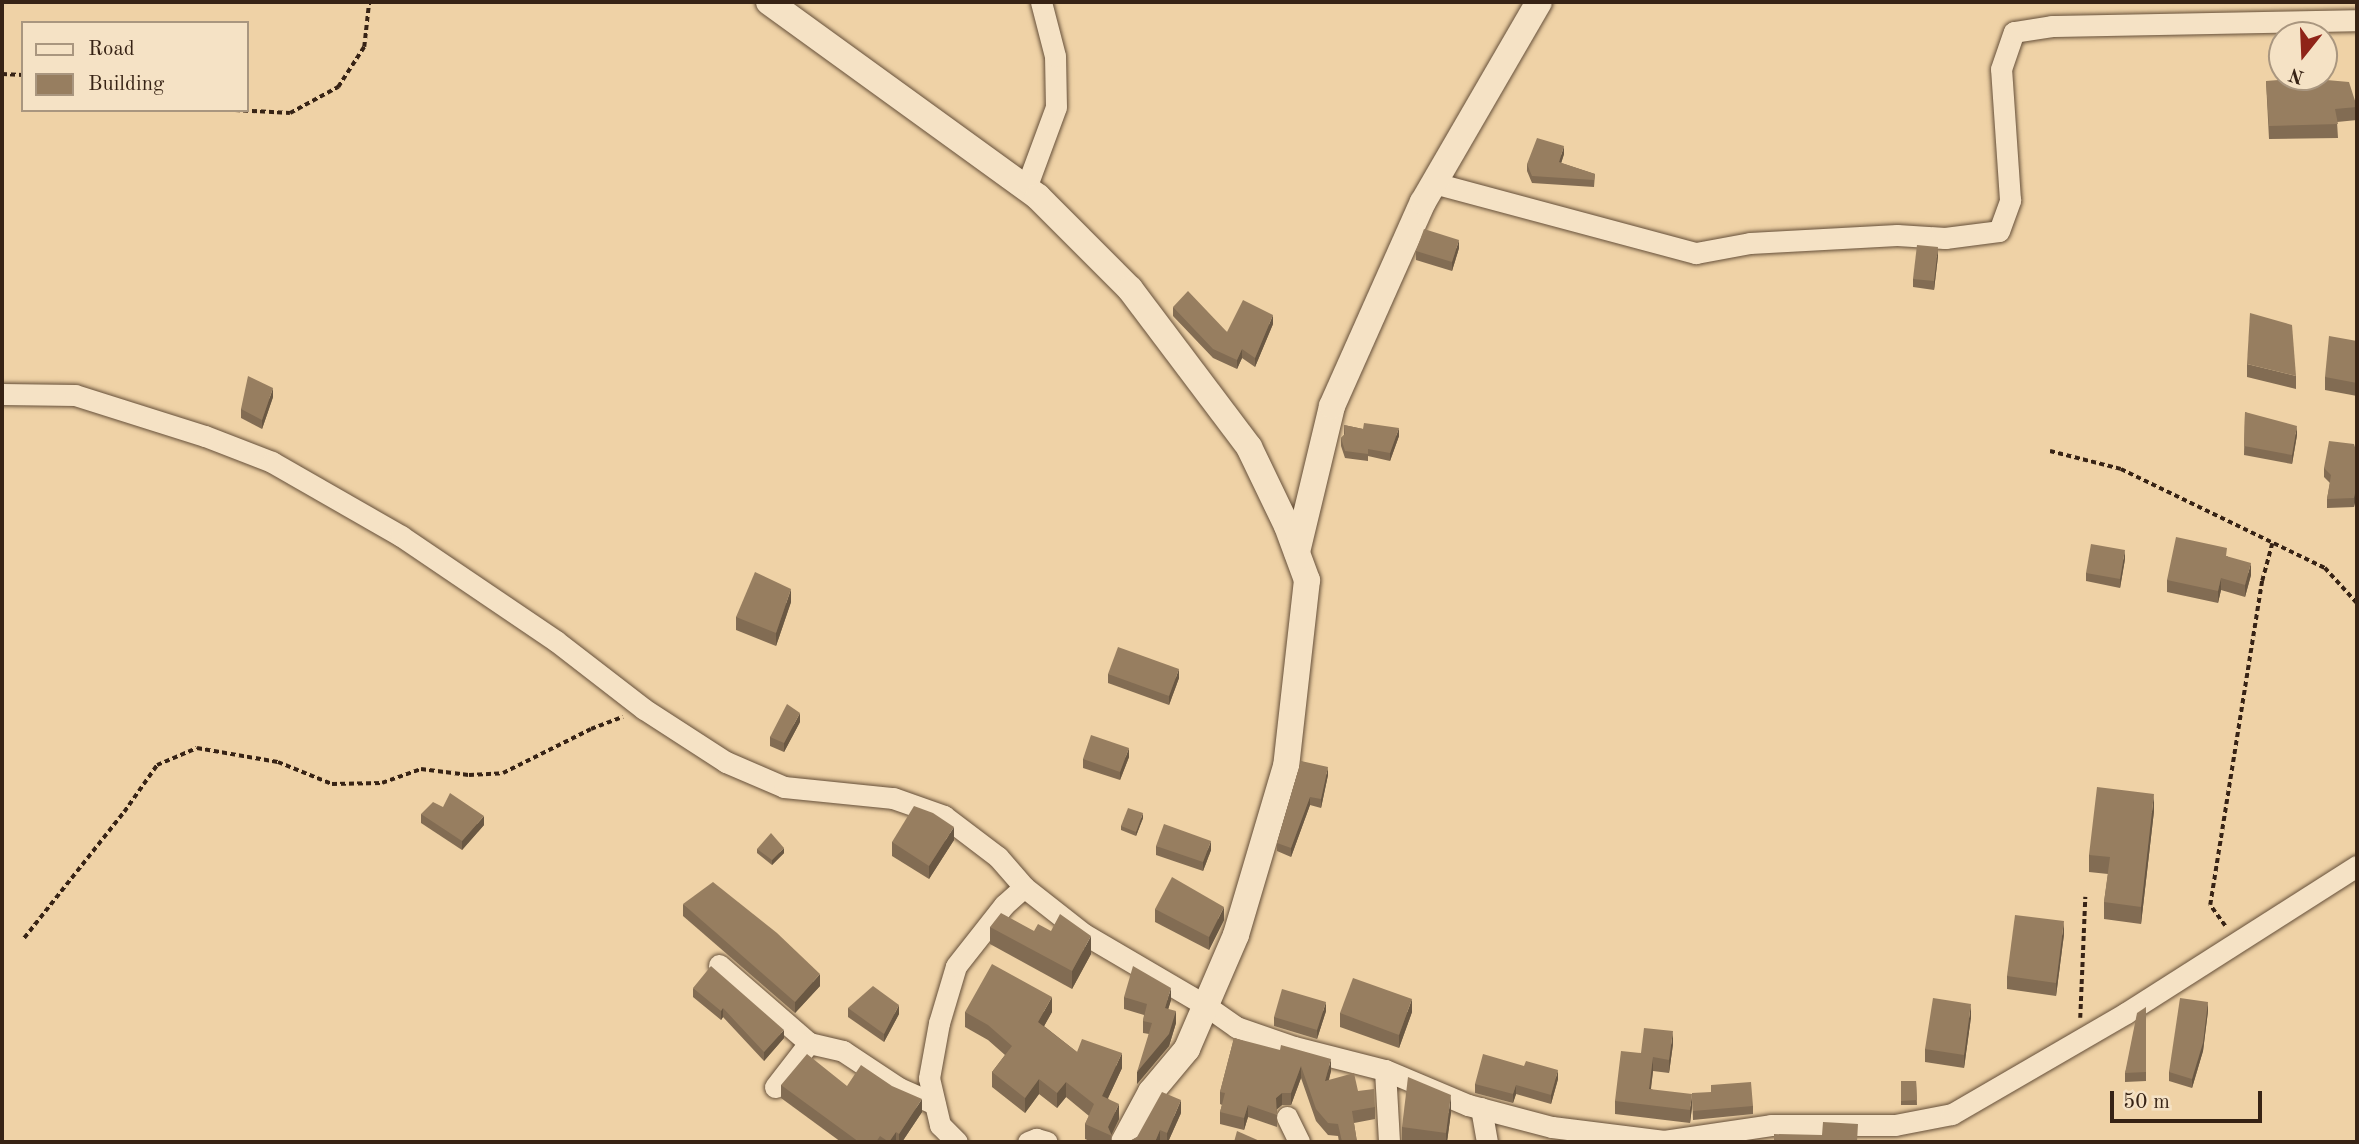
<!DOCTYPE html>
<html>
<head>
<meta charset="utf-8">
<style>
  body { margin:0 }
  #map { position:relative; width:2359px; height:1144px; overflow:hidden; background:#efd2a6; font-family:"Old Standard TT",serif }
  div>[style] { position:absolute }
  .path>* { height:3.5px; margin-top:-1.75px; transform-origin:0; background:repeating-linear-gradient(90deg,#372315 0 5px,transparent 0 8.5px) }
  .roads { filter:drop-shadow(0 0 2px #654f39) drop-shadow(0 0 2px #654f39) }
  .minor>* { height:21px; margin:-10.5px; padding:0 10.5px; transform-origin:10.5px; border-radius:10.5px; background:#f5e2c5 }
  .tertiary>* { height:26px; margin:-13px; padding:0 13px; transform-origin:13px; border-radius:13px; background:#f5e2c5 }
  .wall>* { inset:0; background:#826c53 }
  .shaded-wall>* { inset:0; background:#6a5843 }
  .building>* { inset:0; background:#977e60 }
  span { translate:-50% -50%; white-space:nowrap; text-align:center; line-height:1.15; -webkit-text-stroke:5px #f5e2c5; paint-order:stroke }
  .frame { position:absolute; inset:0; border:4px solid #372315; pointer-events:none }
  .legend { position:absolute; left:21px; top:21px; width:228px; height:91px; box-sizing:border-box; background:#f5e2c5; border:2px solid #a9967f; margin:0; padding:9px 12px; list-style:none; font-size:21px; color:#372315 }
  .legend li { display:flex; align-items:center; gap:14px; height:35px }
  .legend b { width:35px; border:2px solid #a9967f }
  .north { position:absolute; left:2268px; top:21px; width:70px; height:70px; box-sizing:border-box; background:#f5e2c5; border:2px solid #a9967f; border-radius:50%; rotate:198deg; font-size:19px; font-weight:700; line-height:28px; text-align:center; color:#372315 }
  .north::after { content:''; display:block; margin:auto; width:24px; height:32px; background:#8f2418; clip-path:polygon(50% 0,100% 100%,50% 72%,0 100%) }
  .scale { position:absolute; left:2110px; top:1091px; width:152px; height:32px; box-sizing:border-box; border:4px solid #372315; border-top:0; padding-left:9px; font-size:21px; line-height:24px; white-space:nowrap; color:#372315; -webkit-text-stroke:5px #f5e2c5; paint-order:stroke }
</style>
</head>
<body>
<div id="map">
  <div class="path">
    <i style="left:2px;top:74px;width:21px;rotate:3deg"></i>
    <i style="left:235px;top:110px;width:55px;rotate:3.1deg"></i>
    <i style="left:290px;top:113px;width:55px;rotate:-28.4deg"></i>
    <i style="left:338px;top:87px;width:48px;rotate:-57deg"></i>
    <i style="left:364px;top:47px;width:45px;rotate:-83.7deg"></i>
    <i style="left:2050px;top:451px;width:73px;rotate:14.2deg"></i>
    <i style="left:2121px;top:469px;width:227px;rotate:25.9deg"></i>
    <i style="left:2325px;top:568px;width:47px;rotate:47.6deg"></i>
    <i style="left:2225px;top:926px;width:26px;rotate:-126deg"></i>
    <i style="left:2210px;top:905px;width:328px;rotate:-80.9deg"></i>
    <i style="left:2262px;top:581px;width:39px;rotate:-75deg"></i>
    <i style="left:24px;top:938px;width:161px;rotate:-51.6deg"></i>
    <i style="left:124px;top:812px;width:57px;rotate:-54.9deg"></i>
    <i style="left:157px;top:765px;width:43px;rotate:-23deg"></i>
    <i style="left:197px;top:748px;width:82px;rotate:9.8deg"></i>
    <i style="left:278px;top:762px;width:58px;rotate:22.2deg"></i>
    <i style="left:332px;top:784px;width:50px;rotate:-1.1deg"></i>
    <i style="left:382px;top:783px;width:41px;rotate:-19.7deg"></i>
    <i style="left:421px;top:769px;width:48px;rotate:7.1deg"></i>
    <i style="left:469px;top:775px;width:34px;rotate:-3deg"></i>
    <i style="left:503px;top:773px;width:98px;rotate:-26.6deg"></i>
    <i style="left:591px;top:729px;width:34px;rotate:-21deg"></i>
    <i style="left:2080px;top:1018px;width:121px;rotate:-87.6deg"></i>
  </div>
  <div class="roads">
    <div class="minor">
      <i style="left:1434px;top:183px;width:271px;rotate:15deg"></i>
      <i style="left:1696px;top:253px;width:55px;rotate:-10.5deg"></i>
      <i style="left:1750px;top:243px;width:147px;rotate:-3.1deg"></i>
      <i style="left:1897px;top:235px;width:48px;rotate:3.6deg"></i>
      <i style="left:1945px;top:238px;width:54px;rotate:-7.4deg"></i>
      <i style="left:1999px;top:231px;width:33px;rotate:-70deg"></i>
      <i style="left:2010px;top:200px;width:131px;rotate:-93.9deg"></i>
      <i style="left:2001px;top:69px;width:39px;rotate:-71deg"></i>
      <i style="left:2014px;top:32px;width:38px;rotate:-9deg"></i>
      <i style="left:2052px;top:26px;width:305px;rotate:-1.1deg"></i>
      <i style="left:1026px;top:188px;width:86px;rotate:-69.7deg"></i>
      <i style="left:1056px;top:107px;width:51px;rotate:-91.1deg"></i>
      <i style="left:1055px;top:56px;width:56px;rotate:-104.5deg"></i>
      <i style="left:2px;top:394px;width:73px;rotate:0.8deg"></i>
      <i style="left:75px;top:395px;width:136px;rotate:17.5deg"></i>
      <i style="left:205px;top:436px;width:72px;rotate:21.2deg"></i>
      <i style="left:272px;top:462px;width:149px;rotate:29.8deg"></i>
      <i style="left:401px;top:536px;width:187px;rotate:34.1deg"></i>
      <i style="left:556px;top:641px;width:111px;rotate:37.7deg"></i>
      <i style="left:644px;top:709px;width:98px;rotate:32.9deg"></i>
      <i style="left:726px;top:762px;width:63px;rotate:23.3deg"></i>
      <i style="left:784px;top:787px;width:110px;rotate:5.8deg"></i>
      <i style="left:893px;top:798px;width:54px;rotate:19.4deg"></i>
      <i style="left:944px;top:816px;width:68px;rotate:37.2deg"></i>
      <i style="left:998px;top:857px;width:40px;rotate:49deg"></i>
      <i style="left:719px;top:965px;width:119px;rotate:40.9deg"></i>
      <i style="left:809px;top:1043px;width:35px;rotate:13deg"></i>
      <i style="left:843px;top:1051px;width:67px;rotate:33.5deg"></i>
      <i style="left:899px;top:1088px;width:39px;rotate:24deg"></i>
      <i style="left:1385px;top:1070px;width:72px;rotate:86.8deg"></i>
      <i style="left:775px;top:1087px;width:56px;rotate:-52.3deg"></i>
      <i style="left:1481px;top:1108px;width:35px;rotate:80deg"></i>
      <i style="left:1287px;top:1117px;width:28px;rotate:64deg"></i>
      <i style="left:957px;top:1142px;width:24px;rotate:-135deg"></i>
      <i style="left:940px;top:1125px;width:48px;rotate:-103.2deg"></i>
      <i style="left:929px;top:1078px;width:56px;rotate:-79.7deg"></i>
      <i style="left:939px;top:1023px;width:59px;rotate:-73.4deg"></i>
      <i style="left:956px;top:966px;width:78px;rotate:-51.8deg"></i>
      <i style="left:1004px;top:905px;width:27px;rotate:-42deg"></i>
      <i style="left:1024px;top:887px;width:76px;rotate:38.1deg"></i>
      <i style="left:1084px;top:934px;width:140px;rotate:30.4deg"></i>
      <i style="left:1205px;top:1005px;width:38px;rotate:35deg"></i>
      <i style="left:1236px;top:1027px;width:61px;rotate:19deg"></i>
      <i style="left:1294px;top:1047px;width:94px;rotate:14.2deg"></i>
      <i style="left:1385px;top:1070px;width:90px;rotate:22.9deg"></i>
      <i style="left:1468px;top:1105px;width:87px;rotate:14.7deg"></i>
      <i style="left:1552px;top:1127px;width:113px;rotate:7.1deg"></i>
      <i style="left:1664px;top:1141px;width:108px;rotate:-8.5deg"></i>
      <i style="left:1771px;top:1125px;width:124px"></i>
      <i style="left:1895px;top:1125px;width:58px;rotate:-10.9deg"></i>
      <i style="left:1952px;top:1114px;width:201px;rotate:-30.1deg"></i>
      <i style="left:2126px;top:1013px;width:274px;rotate:-32.5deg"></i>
      <i style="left:1028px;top:1142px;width:9px;rotate:-21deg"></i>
      <i style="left:1036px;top:1139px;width:11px;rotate:15deg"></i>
    </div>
    <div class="tertiary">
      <i style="left:769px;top:2px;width:332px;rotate:35.9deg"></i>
      <i style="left:1038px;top:197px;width:130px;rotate:45deg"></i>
      <i style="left:1130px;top:289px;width:198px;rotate:53deg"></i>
      <i style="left:1249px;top:447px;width:88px;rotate:64.3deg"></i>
      <i style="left:1287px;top:526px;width:58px;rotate:69.7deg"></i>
      <i style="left:1307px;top:580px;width:187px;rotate:96.4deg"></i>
      <i style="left:1286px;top:766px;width:176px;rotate:106.5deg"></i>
      <i style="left:1236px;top:935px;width:124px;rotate:113.3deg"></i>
      <i style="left:1187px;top:1049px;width:56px;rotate:129.9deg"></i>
      <i style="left:1151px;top:1092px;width:57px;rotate:118.4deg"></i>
      <i style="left:1297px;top:552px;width:150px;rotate:-76.5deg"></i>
      <i style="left:1332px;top:406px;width:223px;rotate:-66deg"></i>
      <i style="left:1423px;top:202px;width:231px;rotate:-59.9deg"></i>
    </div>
  </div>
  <div class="wall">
    <i style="clip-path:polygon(2266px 81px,2357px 106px,2357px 120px,2337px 122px,2338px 138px,2269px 139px)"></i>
    <i style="clip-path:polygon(1564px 154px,1561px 163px,1595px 174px,1594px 187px,1532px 183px,1527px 171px,1527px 164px)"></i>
    <i style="clip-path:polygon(1459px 248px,1452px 271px,1416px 260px,1416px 251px)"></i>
    <i style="clip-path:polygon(1938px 256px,1934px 290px,1913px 287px,1913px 279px)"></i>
    <i style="clip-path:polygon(1173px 307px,1227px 332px,1273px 324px,1255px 367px,1242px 358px,1237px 369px,1213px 358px,1173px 316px)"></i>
    <i style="clip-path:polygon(2357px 341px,2357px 396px,2325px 390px,2325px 377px)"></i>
    <i style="clip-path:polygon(2247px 364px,2296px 376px,2296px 389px,2247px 377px)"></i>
    <i style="clip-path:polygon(273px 397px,262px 429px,241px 418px,241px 409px)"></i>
    <i style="clip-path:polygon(2245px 412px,2297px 435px,2292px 464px,2244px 455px)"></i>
    <i style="clip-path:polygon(1344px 425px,1363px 429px,1399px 436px,1390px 461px,1368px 456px,1368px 461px,1345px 458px,1341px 446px,1341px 438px,1344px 435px)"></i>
    <i style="clip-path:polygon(2357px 454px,2357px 492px,2354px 507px,2327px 508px,2327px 499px,2330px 483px,2324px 477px,2324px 468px)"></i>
    <i style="clip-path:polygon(2227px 556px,2251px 575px,2245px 597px,2221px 590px,2218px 603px,2167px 592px,2167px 580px)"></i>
    <i style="clip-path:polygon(2125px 559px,2120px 588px,2086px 581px,2086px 573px)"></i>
    <i style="clip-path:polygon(791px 602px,776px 646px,736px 630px,736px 617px)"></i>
    <i style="clip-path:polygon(1108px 674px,1179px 678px,1169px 705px,1108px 683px)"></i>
    <i style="clip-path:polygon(800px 722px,784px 752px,770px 746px,770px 737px)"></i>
    <i style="clip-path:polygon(1129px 757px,1120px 780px,1083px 768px,1083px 759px)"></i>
    <i style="clip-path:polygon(1301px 761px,1328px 775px,1321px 808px,1310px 805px,1291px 857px,1277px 851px,1277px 843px)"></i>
    <i style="clip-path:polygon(2154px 811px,2141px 924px,2104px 919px,2104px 902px,2108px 874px,2089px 872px,2089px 855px)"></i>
    <i style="clip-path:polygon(421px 814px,484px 825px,462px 850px,421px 823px)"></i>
    <i style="clip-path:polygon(1143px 818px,1136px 836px,1121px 830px,1121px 826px)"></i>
    <i style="clip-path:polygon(954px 840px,929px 879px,892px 856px,892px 842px)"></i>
    <i style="clip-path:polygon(1156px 846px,1211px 850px,1203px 871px,1156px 855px)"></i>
    <i style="clip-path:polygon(757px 849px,784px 853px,772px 865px,757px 853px)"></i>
    <i style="clip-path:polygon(683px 904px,820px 986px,795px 1013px,683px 916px)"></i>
    <i style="clip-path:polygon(1155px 909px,1224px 920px,1209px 950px,1155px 922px)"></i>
    <i style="clip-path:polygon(990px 927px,1034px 931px,1091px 954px,1072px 989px,990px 944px)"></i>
    <i style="clip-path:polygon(2064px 934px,2056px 996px,2007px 989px,2007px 976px)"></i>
    <i style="clip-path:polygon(693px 988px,784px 1038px,764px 1061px,723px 1017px,721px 1020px,693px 997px)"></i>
    <i style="clip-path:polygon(1124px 997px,1171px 1000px,1168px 1009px,1176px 1023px,1169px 1046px,1137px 1084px,1149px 1034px,1143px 1033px,1143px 1021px,1144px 1015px,1124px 1009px)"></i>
    <i style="clip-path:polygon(2146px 1007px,2146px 1081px,2125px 1082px,2125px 1073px)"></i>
    <i style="clip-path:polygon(848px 1008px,899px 1014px,884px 1042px,848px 1017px)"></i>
    <i style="clip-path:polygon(1326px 1011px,1317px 1039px,1274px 1026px,1274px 1017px)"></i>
    <i style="clip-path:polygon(2208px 1011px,2203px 1051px,2192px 1088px,2169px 1081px,2169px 1072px)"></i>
    <i style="clip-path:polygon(965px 1012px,1052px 1012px,1044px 1026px,1077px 1052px,1122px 1068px,1108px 1098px,1119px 1119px,1111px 1135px,1112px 1142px,1092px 1142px,1085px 1139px,1085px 1124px,1089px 1116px,1066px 1097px,1057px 1108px,1039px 1094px,1025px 1113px,992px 1087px,992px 1072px,1005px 1055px,988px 1040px,965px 1027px)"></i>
    <i style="clip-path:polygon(1412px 1012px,1399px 1048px,1340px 1027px,1340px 1013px)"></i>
    <i style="clip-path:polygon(1971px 1017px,1964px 1068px,1925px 1062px,1925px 1049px)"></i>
    <i style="clip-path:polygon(1234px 1038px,1331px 1071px,1329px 1080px,1358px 1091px,1375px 1107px,1375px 1119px,1354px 1123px,1357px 1142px,1339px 1142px,1338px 1136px,1328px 1135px,1316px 1121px,1301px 1078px,1291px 1105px,1282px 1105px,1277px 1109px,1277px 1127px,1248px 1117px,1244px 1130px,1220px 1124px,1220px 1112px,1222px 1105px,1220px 1104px,1220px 1092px)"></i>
    <i style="clip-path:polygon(1673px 1044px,1669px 1073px,1653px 1071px,1651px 1089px,1692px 1107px,1690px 1123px,1615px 1114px,1615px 1101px,1641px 1053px)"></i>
    <i style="clip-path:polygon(1524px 1066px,1558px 1079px,1551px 1104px,1516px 1094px,1513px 1103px,1475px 1093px,1475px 1084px)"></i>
    <i style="clip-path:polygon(1901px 1081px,1916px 1081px,1917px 1105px,1901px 1105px)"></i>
    <i style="clip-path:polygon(781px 1085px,847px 1086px,922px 1112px,902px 1142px,841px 1142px,781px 1098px)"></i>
    <i style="clip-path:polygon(1692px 1093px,1753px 1106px,1753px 1114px,1693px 1120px)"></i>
    <i style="clip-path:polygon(1451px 1112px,1447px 1142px,1402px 1142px,1402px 1127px)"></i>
    <i style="clip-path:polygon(1181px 1113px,1168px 1142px,1128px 1142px)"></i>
  </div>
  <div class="shaded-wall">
    <i style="clip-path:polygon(1564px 146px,1564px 154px,1559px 170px,1559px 162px)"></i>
    <i style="clip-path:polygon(1459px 240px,1459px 248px,1452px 271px,1452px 262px)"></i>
    <i style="clip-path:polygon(1938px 247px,1938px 256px,1934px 290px,1934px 281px)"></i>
    <i style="clip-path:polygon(1273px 315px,1273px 324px,1255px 367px,1255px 358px)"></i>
    <i style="clip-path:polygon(1242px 349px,1242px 358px,1237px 369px,1237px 360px)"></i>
    <i style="clip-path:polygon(273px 388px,273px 397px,262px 429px,262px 420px)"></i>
    <i style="clip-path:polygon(2297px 426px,2297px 435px,2292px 464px,2292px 455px)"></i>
    <i style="clip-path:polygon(1399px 428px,1399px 436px,1390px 461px,1390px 453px)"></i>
    <i style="clip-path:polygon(2357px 483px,2357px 492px,2354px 507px,2354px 498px)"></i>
    <i style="clip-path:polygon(2125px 550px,2125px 559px,2120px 588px,2120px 579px)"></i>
    <i style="clip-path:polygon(2251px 563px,2251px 575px,2245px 597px,2245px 585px)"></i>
    <i style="clip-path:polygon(2221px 578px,2221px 590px,2218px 603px,2218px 591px)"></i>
    <i style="clip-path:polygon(791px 589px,791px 602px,776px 646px,776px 633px)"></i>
    <i style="clip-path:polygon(1179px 669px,1179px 678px,1169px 705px,1169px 696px)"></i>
    <i style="clip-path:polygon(800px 713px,800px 722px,784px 752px,784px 743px)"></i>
    <i style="clip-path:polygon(1129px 748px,1129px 757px,1120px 780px,1120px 772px)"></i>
    <i style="clip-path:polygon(1328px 767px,1328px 775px,1321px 808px,1321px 799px)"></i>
    <i style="clip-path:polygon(2154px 794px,2154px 811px,2141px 924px,2141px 907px)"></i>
    <i style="clip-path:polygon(1310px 797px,1310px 805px,1291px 857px,1291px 848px)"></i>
    <i style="clip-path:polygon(1143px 813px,1143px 818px,1136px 836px,1136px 832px)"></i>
    <i style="clip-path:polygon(484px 816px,484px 825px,462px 850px,462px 841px)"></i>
    <i style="clip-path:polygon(954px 827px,954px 840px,929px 879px,929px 866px)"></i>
    <i style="clip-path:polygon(1211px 841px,1211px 850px,1203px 871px,1203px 862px)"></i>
    <i style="clip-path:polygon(784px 848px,784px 853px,772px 865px,772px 860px)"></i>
    <i style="clip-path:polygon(1224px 907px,1224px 920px,1209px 950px,1209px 937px)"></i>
    <i style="clip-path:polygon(2064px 921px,2064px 934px,2056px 996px,2056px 983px)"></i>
    <i style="clip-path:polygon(1091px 936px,1091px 954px,1072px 989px,1072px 971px)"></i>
    <i style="clip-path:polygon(820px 974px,820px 986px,795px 1013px,795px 1002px)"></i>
    <i style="clip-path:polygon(1171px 988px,1171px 1000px,1165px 1020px,1165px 1008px)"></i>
    <i style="clip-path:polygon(1052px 997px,1052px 1012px,1038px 1037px,1038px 1022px)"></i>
    <i style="clip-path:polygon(1412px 999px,1412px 1012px,1399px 1048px,1399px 1035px)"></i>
    <i style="clip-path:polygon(1326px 1002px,1326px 1011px,1317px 1039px,1317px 1030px)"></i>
    <i style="clip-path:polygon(2208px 1002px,2208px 1011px,2203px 1051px,2192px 1088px,2192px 1079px)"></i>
    <i style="clip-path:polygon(1971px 1004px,1971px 1017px,1964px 1068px,1964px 1055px)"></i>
    <i style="clip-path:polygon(899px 1005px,899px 1014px,884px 1042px,884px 1034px)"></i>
    <i style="clip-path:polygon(723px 1008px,723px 1017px,721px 1020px,721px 1011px)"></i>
    <i style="clip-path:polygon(1176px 1011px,1176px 1023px,1169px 1046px,1137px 1084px,1137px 1072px)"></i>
    <i style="clip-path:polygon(784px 1030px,784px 1038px,764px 1061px,764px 1052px)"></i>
    <i style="clip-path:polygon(1673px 1031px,1673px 1044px,1669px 1073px,1669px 1060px)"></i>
    <i style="clip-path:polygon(1122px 1053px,1122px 1068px,1102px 1111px,1102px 1096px)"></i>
    <i style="clip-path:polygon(1653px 1057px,1653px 1071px,1649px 1102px,1649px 1089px)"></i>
    <i style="clip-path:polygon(1331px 1059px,1331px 1071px,1325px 1093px,1325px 1081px)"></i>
    <i style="clip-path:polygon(1301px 1066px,1301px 1078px,1291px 1105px,1291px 1093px)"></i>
    <i style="clip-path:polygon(1558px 1070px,1558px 1079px,1551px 1104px,1551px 1095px)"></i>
    <i style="clip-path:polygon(1039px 1079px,1039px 1094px,1025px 1113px,1025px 1098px)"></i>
    <i style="clip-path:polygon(1066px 1082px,1066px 1097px,1057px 1108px,1057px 1093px)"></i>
    <i style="clip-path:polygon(1516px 1085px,1516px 1094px,1513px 1103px,1513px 1094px)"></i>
    <i style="clip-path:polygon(1282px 1093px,1282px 1105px,1276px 1110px,1276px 1098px)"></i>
    <i style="clip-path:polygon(1692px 1094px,1692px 1107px,1690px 1123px,1690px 1110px)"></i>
    <i style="clip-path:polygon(1451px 1095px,1451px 1112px,1447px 1142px,1446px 1142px,1446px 1133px)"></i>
    <i style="clip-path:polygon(922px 1099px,922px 1112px,902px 1142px,899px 1142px,899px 1134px)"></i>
    <i style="clip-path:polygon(1181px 1100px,1181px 1113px,1168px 1142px,1167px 1142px,1167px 1133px)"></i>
    <i style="clip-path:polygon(1119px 1104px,1119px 1119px,1111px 1136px,1108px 1127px)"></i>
    <i style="clip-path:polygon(1248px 1105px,1248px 1117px,1244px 1130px,1244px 1118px)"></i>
    <i style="clip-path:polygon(1160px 1130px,1160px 1142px,1155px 1142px)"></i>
    <i style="clip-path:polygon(896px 1132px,896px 1142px,889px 1142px)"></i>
  </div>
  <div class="building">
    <i style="clip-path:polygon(2304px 78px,2349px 82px,2357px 107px,2335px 109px,2338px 124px,2269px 126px,2266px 81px)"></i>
    <i style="clip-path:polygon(1537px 138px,1564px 146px,1559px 162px,1595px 174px,1594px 180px,1532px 176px,1527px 164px)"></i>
    <i style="clip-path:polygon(1424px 229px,1459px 240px,1452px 262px,1416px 251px)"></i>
    <i style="clip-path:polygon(1917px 245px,1938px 247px,1934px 281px,1913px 279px)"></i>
    <i style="clip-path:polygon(1188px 291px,1227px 332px,1243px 300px,1273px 315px,1255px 358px,1242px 349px,1237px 360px,1213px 349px,1173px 307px)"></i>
    <i style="clip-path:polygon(2250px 313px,2292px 325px,2296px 376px,2247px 364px)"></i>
    <i style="clip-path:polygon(2329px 336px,2357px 341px,2357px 383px,2325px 377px)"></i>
    <i style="clip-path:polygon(248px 376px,273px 388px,262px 420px,241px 409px)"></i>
    <i style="clip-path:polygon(2245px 412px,2297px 426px,2292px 455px,2244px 446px)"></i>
    <i style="clip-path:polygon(1364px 423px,1399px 428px,1390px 453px,1368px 449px,1368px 454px,1345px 451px,1341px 438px,1345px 434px,1344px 425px,1363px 429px)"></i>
    <i style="clip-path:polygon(2329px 441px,2354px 444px,2357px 454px,2357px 483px,2354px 498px,2327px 499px,2331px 475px,2324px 468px)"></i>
    <i style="clip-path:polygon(2176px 537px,2227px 548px,2226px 556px,2251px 563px,2245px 585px,2221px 578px,2218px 591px,2167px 580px)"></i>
    <i style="clip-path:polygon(2091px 544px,2125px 550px,2120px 579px,2086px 573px)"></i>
    <i style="clip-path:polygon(755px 572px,791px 589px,776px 633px,736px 617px)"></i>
    <i style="clip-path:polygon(1118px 647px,1179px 669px,1169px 696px,1108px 674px)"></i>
    <i style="clip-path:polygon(787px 704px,800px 713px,784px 743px,770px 737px)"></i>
    <i style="clip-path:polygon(1091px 735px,1129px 748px,1120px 772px,1083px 759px)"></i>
    <i style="clip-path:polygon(1301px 761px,1328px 767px,1321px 799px,1310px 797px,1291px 848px,1277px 843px)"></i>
    <i style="clip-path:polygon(2097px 787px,2154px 794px,2141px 907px,2104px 902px,2110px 857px,2089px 855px)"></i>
    <i style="clip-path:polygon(450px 793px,484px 816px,462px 841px,421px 814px,433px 802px,443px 807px)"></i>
    <i style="clip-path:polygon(914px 806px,933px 813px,954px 827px,929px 866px,892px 842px)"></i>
    <i style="clip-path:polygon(1128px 808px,1143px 813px,1136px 832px,1121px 826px)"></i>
    <i style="clip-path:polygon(1164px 824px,1211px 841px,1203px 862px,1156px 846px)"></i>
    <i style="clip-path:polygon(771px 833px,784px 848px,772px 860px,757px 849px)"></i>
    <i style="clip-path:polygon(1172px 877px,1224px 907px,1209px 937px,1155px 909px)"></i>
    <i style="clip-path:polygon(713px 882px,777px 933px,820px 974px,795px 1002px,683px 904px)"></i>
    <i style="clip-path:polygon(1001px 913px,1034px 931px,1038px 924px,1051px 931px,1060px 914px,1091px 936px,1072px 971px,990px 927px)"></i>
    <i style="clip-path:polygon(2015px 915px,2064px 921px,2056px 983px,2007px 976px)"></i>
    <i style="clip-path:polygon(992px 964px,1052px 997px,1038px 1022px,1077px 1052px,1082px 1039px,1122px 1053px,1102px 1096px,1119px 1104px,1108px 1127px,1112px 1136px,1085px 1124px,1094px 1104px,1066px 1082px,1057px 1093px,1039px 1079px,1025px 1098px,992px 1072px,1012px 1046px,988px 1025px,965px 1012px)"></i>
    <i style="clip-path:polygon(711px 966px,784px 1030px,764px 1052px,723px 1008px,721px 1011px,693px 988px)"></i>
    <i style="clip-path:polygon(1133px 966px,1171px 988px,1165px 1008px,1176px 1011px,1169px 1034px,1137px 1072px,1152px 1023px,1143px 1021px,1147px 1004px,1124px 997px)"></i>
    <i style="clip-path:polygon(1353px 978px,1412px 999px,1399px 1035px,1340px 1013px)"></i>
    <i style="clip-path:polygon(873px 986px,899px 1005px,884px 1034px,848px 1008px)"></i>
    <i style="clip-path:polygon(1282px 989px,1326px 1002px,1317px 1030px,1274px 1017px)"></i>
    <i style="clip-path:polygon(1933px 998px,1971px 1004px,1964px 1055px,1925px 1049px)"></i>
    <i style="clip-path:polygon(2180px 998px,2208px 1002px,2203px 1043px,2192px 1079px,2169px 1072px)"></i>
    <i style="clip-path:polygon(2146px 1007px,2146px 1072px,2125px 1073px,2137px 1013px)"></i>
    <i style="clip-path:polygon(1644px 1028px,1673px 1031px,1669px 1060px,1653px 1057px,1649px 1089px,1692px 1094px,1690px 1110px,1615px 1101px,1621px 1051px,1641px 1053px)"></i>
    <i style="clip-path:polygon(1234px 1038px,1280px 1050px,1281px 1045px,1331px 1059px,1325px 1081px,1354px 1073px,1358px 1091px,1374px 1089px,1375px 1107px,1352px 1111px,1357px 1142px,1342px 1142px,1338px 1124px,1328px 1123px,1316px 1109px,1301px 1066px,1291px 1093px,1282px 1093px,1276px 1098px,1277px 1115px,1248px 1105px,1244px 1118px,1220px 1112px,1225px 1093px,1220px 1092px)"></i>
    <i style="clip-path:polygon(807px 1054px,847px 1086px,861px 1065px,892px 1086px,922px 1099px,899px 1134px,896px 1132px,889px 1142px,880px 1136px,876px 1142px,859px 1142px,781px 1085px)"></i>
    <i style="clip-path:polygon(1483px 1054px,1524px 1066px,1526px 1061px,1558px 1070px,1551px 1095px,1516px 1085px,1513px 1094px,1475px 1084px)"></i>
    <i style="clip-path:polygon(1408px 1077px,1451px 1095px,1446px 1133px,1402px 1127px)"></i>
    <i style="clip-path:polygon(1901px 1081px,1916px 1081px,1917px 1100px,1901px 1101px)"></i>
    <i style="clip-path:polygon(1751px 1082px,1753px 1106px,1693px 1111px,1692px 1093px,1711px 1092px,1711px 1085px)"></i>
    <i style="clip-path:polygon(1162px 1092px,1181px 1100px,1167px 1133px,1160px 1130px,1155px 1142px,1128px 1142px,1137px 1137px)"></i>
    <i style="clip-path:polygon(1823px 1122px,1858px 1124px,1857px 1142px,1774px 1142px,1774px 1134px,1822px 1135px)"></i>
    <i style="clip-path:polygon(1237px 1131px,1262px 1142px,1234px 1142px)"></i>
  </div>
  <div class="frame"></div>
  <ul class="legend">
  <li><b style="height:9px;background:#f5e2c5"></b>Road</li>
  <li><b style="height:19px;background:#977e60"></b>Building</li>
  </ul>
  <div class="north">N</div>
  <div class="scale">50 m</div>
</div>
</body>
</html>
